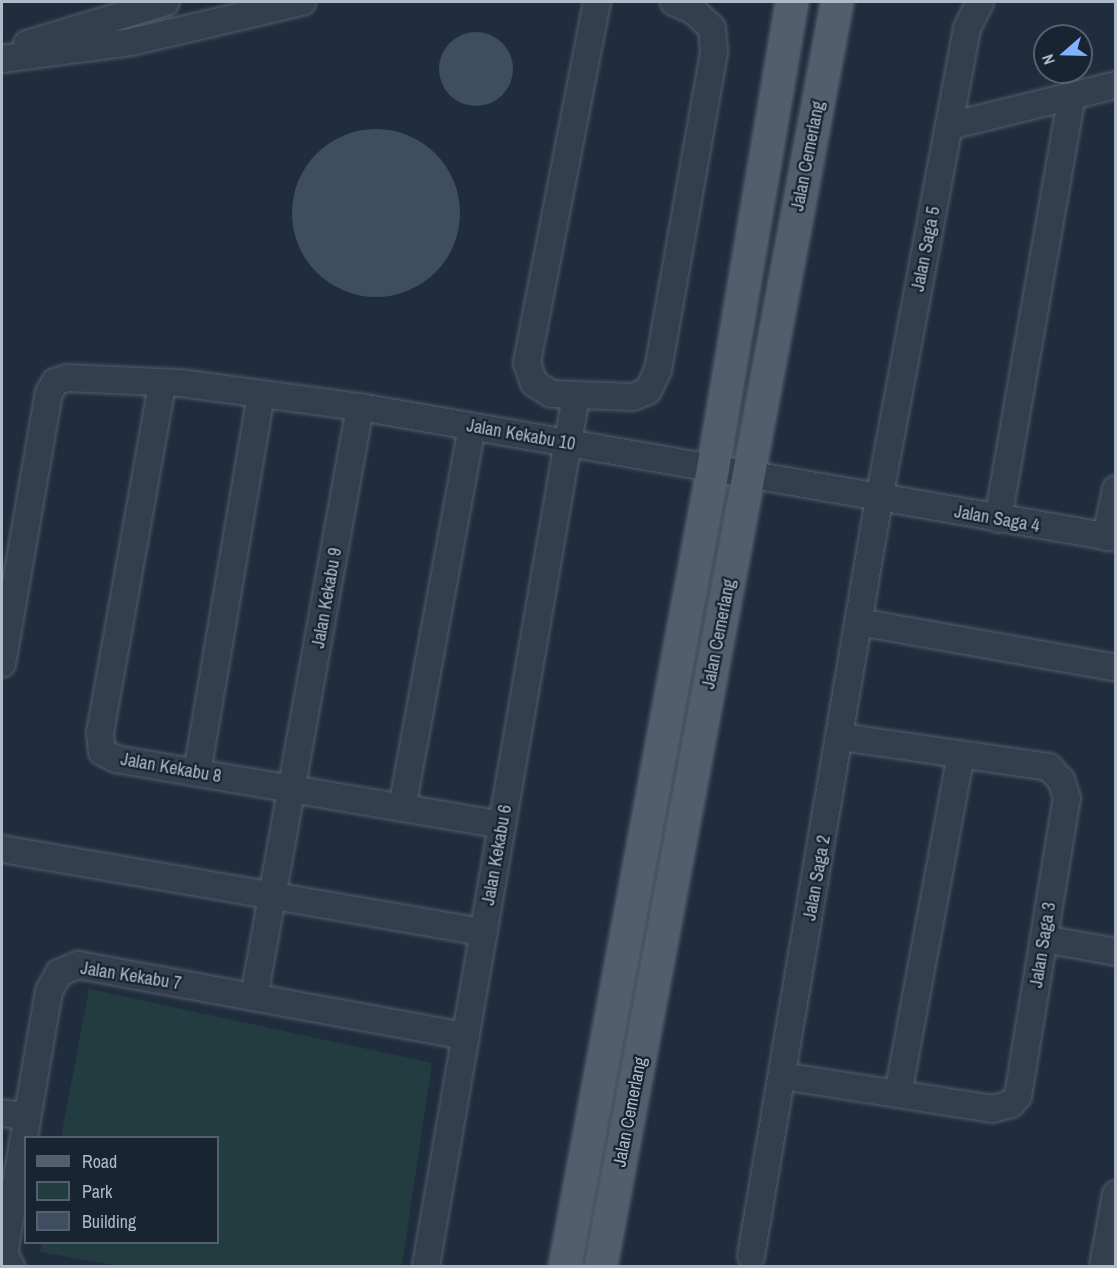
<!DOCTYPE html>
<html>
<head>
<meta charset="utf-8">
<style>
  body { margin:0 }
  #map { position:relative; width:1117px; height:1268px; overflow:hidden; background:#202d3e; font-family:"Archivo Narrow",sans-serif }
  div>[style] { position:absolute }
  .green>* { inset:0; background:#223c3f }
  .building>* { inset:0; background:#3e4d60 }
  .round { border-radius:50% }
  .roads { filter:drop-shadow(0 0 2px #525d6c) drop-shadow(0 0 2px #525d6c) }
  .minor>* { height:26px; margin:-13px; padding:0 13px; transform-origin:13px; border-radius:13px; background:#343f4e }
  .major>* { height:32px; margin:-16px; padding:0 16px; transform-origin:16px; border-radius:16px; background:#525e6e }
  span { translate:-50% -50%; white-space:nowrap; text-align:center; line-height:1.15; -webkit-text-stroke:4.5px #192432; paint-order:stroke }
  .street-label { font-size:18px; color:#afbac9 }
  .frame { position:absolute; inset:0; border:3px solid #afbac9; pointer-events:none }
  .legend { position:absolute; left:24px; top:1136px; width:195px; height:108px; box-sizing:border-box; background:#192432; border:2px solid #55606e; margin:0; padding:8px 10px; list-style:none; font-size:18px; color:#afbac9 }
  .legend li { display:flex; align-items:center; gap:12px; height:30px }
  .legend b { width:30px; border:2px solid #55606e }
  .north { position:absolute; left:1033px; top:24px; width:60px; height:60px; box-sizing:border-box; background:#192432; border:2px solid #55606e; border-radius:50%; rotate:250deg; font-size:16px; font-weight:700; line-height:24px; text-align:center; color:#afbac9 }
  .north::after { content:''; display:block; margin:auto; width:21px; height:27px; background:#7fb3ff; clip-path:polygon(50% 0,100% 100%,50% 72%,0 100%) }
</style>
</head>
<body>
<div id="map">
  <div class="green">
    <i style="clip-path:polygon(89px 989px,432px 1063px,402px 1266px,119px 1266px,40px 1252px,42px 1243px,218px 1242px,218px 1138px,61px 1137px)"></i>
  </div>
  <div class="building">
    <i class="round" style="left:439px;top:32px;width:74px;height:74px"></i>
    <i class="round" style="left:292px;top:129px;width:168px;height:168px"></i>
  </div>
  <div class="roads">
    <div class="minor">
      <i style="left:597px;top:2px;width:368px;rotate:101deg"></i>
      <i style="left:527px;top:363px;width:21px;rotate:71deg"></i>
      <i style="left:534px;top:383px;width:20px;rotate:33deg"></i>
      <i style="left:551px;top:394px;width:82px;rotate:2.1deg"></i>
      <i style="left:633px;top:397px;width:16px;rotate:-22deg"></i>
      <i style="left:648px;top:391px;width:23px;rotate:-65deg"></i>
      <i style="left:658px;top:370px;width:324px;rotate:-80deg"></i>
      <i style="left:714px;top:51px;width:23px;rotate:-95deg"></i>
      <i style="left:712px;top:28px;width:25px;rotate:-137deg"></i>
      <i style="left:694px;top:11px;width:22px;rotate:-156deg"></i>
      <i style="left:27px;top:44px;width:145px;rotate:-16.8deg"></i>
      <i style="left:2px;top:59px;width:130px;rotate:-7.5deg"></i>
      <i style="left:131px;top:42px;width:176px;rotate:-13.2deg"></i>
      <i style="left:950px;top:126px;width:171px;rotate:-13.9deg"></i>
      <i style="left:162px;top:385px;width:353px;rotate:100.1deg"></i>
      <i style="left:100px;top:733px;width:19px;rotate:84deg"></i>
      <i style="left:102px;top:752px;width:16px;rotate:27deg"></i>
      <i style="left:116px;top:759px;width:392px;rotate:9.7deg"></i>
      <i style="left:998px;top:519px;width:429px;rotate:-80.1deg"></i>
      <i style="left:1106px;top:537px;width:49px;rotate:-78.2deg"></i>
      <i style="left:859px;top:622px;width:261px;rotate:10.1deg"></i>
      <i style="left:2px;top:664px;width:275px;rotate:-80.2deg"></i>
      <i style="left:49px;top:393px;width:13px;rotate:-61deg"></i>
      <i style="left:55px;top:382px;width:13px;rotate:-18deg"></i>
      <i style="left:67px;top:378px;width:113px;rotate:2.5deg"></i>
      <i style="left:180px;top:383px;width:182px;rotate:7.6deg"></i>
      <i style="left:360px;top:407px;width:767px;rotate:9.83deg"></i>
      <i style="left:197px;top:773px;width:384px;rotate:-80.4deg"></i>
      <i style="left:402px;top:808px;width:387px;rotate:-79.6deg"></i>
      <i style="left:2px;top:849px;width:489px;rotate:9.8deg"></i>
      <i style="left:1044px;top:939px;width:73px;rotate:10.2deg"></i>
      <i style="left:254px;top:997px;width:599px;rotate:-79.81deg"></i>
      <i style="left:782px;top:1076px;width:213px;rotate:8.9deg"></i>
      <i style="left:992px;top:1109px;width:20px;rotate:-15deg"></i>
      <i style="left:1011px;top:1104px;width:11px;rotate:-49deg"></i>
      <i style="left:1018px;top:1096px;width:302px;rotate:-80.7deg"></i>
      <i style="left:1067px;top:798px;width:19px;rotate:-108deg"></i>
      <i style="left:1061px;top:780px;width:18px;rotate:-133deg"></i>
      <i style="left:1049px;top:767px;width:210px;rotate:-171.8deg"></i>
      <i style="left:898px;top:1094px;width:345px;rotate:-79.5deg"></i>
      <i style="left:2px;top:1113px;width:25px;rotate:9deg"></i>
      <i style="left:751px;top:1256px;width:768px;rotate:-80.4deg"></i>
      <i style="left:879px;top:499px;width:479px;rotate:-79.4deg"></i>
      <i style="left:967px;top:28px;width:29px;rotate:-63deg"></i>
      <i style="left:11px;top:1266px;width:14px;rotate:-120deg"></i>
      <i style="left:4px;top:1254px;width:267px;rotate:-80.3deg"></i>
      <i style="left:49px;top:991px;width:21px;rotate:-61deg"></i>
      <i style="left:59px;top:973px;width:21px;rotate:-23deg"></i>
      <i style="left:78px;top:965px;width:394px;rotate:10.4deg"></i>
      <i style="left:426px;top:1266px;width:883px;rotate:-80.22deg"></i>
      <i style="left:1103px;top:1266px;width:73px;rotate:-79.8deg"></i>
    </div>
    <div class="major">
      <i style="left:565px;top:1266px;width:811px;rotate:-79.48deg"></i>
      <i style="left:713px;top:469px;width:474px;rotate:-80.4deg"></i>
      <i style="left:601px;top:1266px;width:1286px;rotate:-79.42deg"></i>
    </div>
  </div>
  <div class="street-label">
    <span style="left:808px;top:156px;rotate:-79deg">Jalan Cemerlang</span>
    <span style="left:926px;top:249px;rotate:-79deg">Jalan Saga 5</span>
    <span style="left:521px;top:435px;rotate:10deg">Jalan Kekabu 10</span>
    <span style="left:997px;top:519px;rotate:10deg">Jalan Saga 4</span>
    <span style="left:327px;top:598px;rotate:-80deg">Jalan Kekabu 9</span>
    <span style="left:719px;top:634px;rotate:-79deg">Jalan Cemerlang</span>
    <span style="left:171px;top:768px;rotate:10deg">Jalan Kekabu 8</span>
    <span style="left:497px;top:855px;rotate:-80deg">Jalan Kekabu 6</span>
    <span style="left:817px;top:878px;rotate:-80deg">Jalan Saga 2</span>
    <span style="left:1043px;top:945px;rotate:-81deg">Jalan Saga 3</span>
    <span style="left:131px;top:976px;rotate:9deg">Jalan Kekabu 7</span>
    <span style="left:630px;top:1112px;rotate:-79deg">Jalan Cemerlang</span>
  </div>
  <div class="frame"></div>
  <ul class="legend">
  <li><b style="height:8px;background:#525e6e"></b>Road</li>
  <li><b style="height:16px;background:#223c3f"></b>Park</li>
  <li><b style="height:16px;background:#3e4d60"></b>Building</li>
  </ul>
  <div class="north">N</div>
</div>
</body>
</html>
